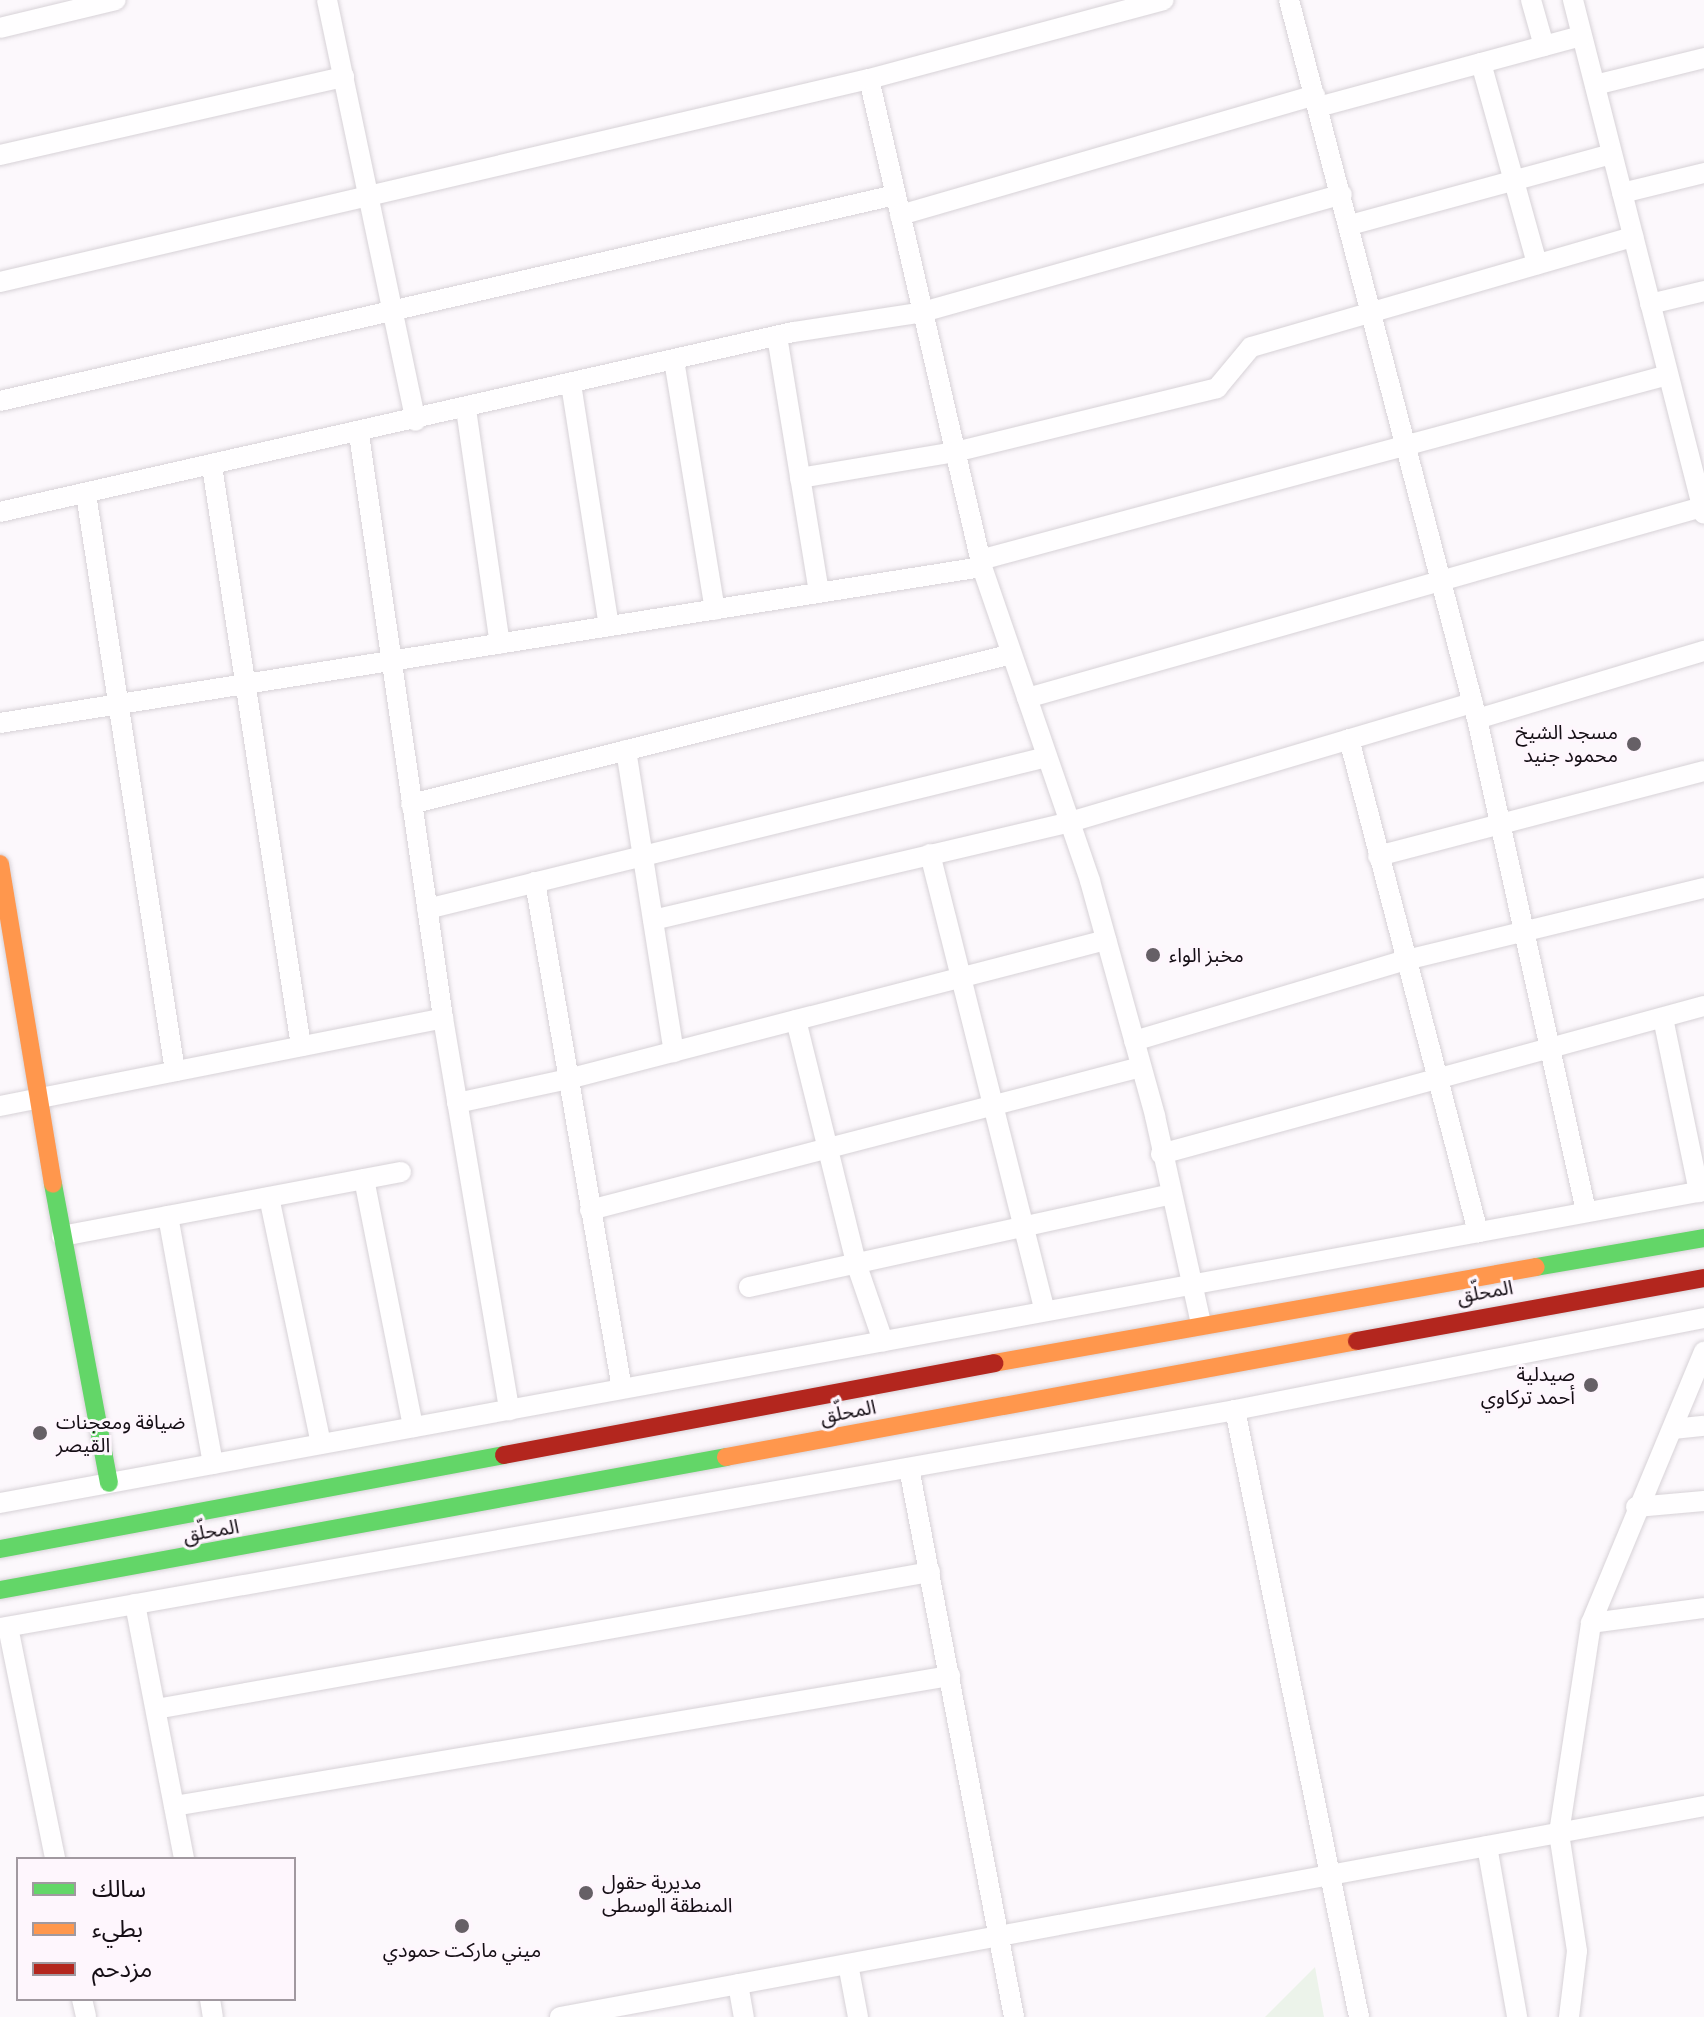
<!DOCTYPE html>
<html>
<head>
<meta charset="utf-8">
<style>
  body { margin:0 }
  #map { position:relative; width:1704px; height:2017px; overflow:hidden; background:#fcf8fc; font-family:"PT Sans Narrow","Noto Sans Arabic",sans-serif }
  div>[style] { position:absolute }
  .green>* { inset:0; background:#ecf3ea }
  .roads { filter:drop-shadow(0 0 2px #d7d2d7) drop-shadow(0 0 2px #d7d2d7) }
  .street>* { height:20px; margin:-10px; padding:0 10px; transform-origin:10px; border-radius:10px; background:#fffeff }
  .fast>* { height:18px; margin:-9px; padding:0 9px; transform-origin:9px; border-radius:9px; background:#63d668 }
  .slow>* { height:18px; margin:-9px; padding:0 9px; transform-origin:9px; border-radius:9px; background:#ff974d }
  .jam>* { height:18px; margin:-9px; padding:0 9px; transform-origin:9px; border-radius:9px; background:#b3261e }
  .dots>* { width:22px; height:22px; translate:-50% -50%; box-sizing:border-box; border:4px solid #fef6fd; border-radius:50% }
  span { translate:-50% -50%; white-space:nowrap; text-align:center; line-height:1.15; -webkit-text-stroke:6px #fef6fd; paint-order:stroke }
  .poi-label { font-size:20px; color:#150e15 }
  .right { translate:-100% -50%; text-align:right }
  .left { translate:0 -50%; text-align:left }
  .street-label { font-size:20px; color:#150e15 }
  .legend { position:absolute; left:16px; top:1857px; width:280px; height:144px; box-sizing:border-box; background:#fef6fd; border:2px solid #a199a0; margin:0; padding:10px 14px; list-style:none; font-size:24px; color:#150e15 }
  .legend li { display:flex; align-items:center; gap:16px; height:40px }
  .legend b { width:40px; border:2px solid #a199a0 }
</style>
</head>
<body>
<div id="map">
  <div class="green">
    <i style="clip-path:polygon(1315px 1967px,1324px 2017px,1265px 2017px)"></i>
  </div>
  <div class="roads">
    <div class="street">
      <i style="left:327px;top:0;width:430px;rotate:78.1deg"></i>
      <i style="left:1289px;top:0;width:743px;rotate:75.35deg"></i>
      <i style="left:1477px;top:719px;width:504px;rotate:77.51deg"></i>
      <i style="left:1531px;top:0;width:48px;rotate:74.2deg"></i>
      <i style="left:1573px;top:0;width:530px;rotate:75.7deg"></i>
      <i style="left:0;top:28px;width:119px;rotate:-13.6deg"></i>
      <i style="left:1481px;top:63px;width:209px;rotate:74.4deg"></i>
      <i style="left:869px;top:79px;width:501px;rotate:76.96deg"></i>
      <i style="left:982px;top:567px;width:332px;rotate:71deg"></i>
      <i style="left:1090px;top:881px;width:244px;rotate:74.5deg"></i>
      <i style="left:1155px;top:1116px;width:213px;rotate:77.5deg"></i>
      <i style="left:1595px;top:85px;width:112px;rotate:-13.9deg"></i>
      <i style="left:1318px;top:107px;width:273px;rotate:-15.1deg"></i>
      <i style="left:0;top:155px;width:353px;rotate:-12.8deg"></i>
      <i style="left:1622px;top:193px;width:84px;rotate:-13.7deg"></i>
      <i style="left:900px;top:215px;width:432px;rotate:-16.1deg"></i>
      <i style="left:1350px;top:225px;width:271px;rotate:-15.2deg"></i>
      <i style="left:0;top:282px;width:892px;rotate:-13.15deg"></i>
      <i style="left:869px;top:79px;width:305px;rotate:-15deg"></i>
      <i style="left:1650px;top:304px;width:56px;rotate:-13.5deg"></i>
      <i style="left:777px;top:336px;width:260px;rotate:80.7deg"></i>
      <i style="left:674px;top:360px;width:253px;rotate:80.7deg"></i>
      <i style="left:571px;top:384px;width:245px;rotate:81.1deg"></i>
      <i style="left:0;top:401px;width:918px;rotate:-12.96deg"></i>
      <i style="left:466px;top:409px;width:237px;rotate:81.8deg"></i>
      <i style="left:359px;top:434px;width:590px;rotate:81.81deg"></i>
      <i style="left:443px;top:1018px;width:398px;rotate:80.4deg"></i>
      <i style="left:212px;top:466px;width:587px;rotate:81.28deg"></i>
      <i style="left:800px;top:478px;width:157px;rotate:-9.5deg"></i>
      <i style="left:955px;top:452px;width:270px;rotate:-13.7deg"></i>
      <i style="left:1217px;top:388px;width:53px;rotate:-50.3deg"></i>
      <i style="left:1251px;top:347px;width:398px;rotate:-16.1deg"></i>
      <i style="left:86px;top:494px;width:584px;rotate:81.23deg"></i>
      <i style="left:0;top:512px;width:813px;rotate:-12.79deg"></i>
      <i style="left:793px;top:332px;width:132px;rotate:-8.7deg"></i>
      <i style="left:923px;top:312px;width:435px;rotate:-15.7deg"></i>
      <i style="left:980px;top:560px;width:712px;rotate:-15.05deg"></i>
      <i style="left:1027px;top:698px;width:702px;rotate:-15.8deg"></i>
      <i style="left:1477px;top:719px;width:237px;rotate:-16.7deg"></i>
      <i style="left:0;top:723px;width:994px;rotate:-9.03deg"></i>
      <i style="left:1349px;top:739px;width:510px;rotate:75.34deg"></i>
      <i style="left:626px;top:750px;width:306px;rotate:81deg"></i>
      <i style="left:411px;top:804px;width:619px;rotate:-14.01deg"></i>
      <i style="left:930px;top:854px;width:471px;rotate:75.9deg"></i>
      <i style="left:1378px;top:856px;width:337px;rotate:-14.6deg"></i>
      <i style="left:535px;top:882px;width:514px;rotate:80.26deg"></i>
      <i style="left:427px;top:909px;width:638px;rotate:-13.78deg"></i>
      <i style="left:653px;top:920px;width:428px;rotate:-13.2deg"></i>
      <i style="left:1070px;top:822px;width:420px;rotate:-16.5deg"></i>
      <i style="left:1663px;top:1018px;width:178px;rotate:78.3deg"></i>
      <i style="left:796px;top:1020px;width:250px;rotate:76.1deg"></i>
      <i style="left:856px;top:1263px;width:83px;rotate:70.9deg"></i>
      <i style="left:1134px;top:1041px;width:284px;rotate:-16.6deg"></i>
      <i style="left:1406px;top:960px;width:307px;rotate:-13.6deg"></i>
      <i style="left:457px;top:1103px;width:114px;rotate:-12.2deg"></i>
      <i style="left:568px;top:1079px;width:556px;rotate:-14.49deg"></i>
      <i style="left:0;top:1106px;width:452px;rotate:-11.2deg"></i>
      <i style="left:1161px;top:1154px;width:563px;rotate:-15.25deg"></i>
      <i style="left:364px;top:1179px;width:253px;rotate:78.8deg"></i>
      <i style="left:269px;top:1197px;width:252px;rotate:78.1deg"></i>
      <i style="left:590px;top:1210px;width:569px;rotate:-14.55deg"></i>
      <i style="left:168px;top:1216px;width:252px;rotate:79.7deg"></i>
      <i style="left:62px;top:1236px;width:345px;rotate:-10.7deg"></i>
      <i style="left:749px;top:1287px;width:429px;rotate:-12.4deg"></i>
      <i style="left:1235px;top:1410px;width:620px;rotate:78.45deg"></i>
      <i style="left:1673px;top:1429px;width:31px;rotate:-6deg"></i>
      <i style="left:909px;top:1468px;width:559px;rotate:79.17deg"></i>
      <i style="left:0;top:1503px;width:1732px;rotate:-10.38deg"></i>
      <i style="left:1636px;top:1507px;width:68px;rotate:-5deg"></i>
      <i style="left:135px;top:1604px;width:260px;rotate:79.1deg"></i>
      <i style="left:1591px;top:1623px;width:114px;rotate:-7.6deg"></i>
      <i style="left:8px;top:1627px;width:237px;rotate:78.5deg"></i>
      <i style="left:0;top:1628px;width:1254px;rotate:-10.01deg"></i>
      <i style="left:1235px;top:1410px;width:478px;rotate:-11.1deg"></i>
      <i style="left:156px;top:1709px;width:786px;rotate:-10.04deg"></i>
      <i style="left:174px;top:1806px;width:787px;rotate:-9.51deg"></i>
      <i style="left:1487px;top:1846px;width:174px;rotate:80deg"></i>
      <i style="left:848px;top:1964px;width:54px;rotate:79.3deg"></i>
      <i style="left:738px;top:1984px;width:34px;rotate:80deg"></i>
      <i style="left:82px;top:1999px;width:18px;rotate:77deg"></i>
      <i style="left:210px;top:1999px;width:18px;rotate:81deg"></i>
      <i style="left:560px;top:2017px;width:1163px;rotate:-10.45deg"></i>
      <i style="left:1569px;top:2017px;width:66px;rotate:-83.1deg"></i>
      <i style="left:1577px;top:1951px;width:119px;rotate:-98.7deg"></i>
      <i style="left:1559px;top:1833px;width:212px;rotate:-81.3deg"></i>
      <i style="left:1591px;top:1623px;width:294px;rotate:-67.4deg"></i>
    </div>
    <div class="fast">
      <i style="left:53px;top:1184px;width:304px;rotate:79.4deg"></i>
      <i style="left:1536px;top:1267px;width:170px;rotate:-9.8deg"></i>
      <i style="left:0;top:1549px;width:513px;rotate:-10.56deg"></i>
      <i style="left:0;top:1590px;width:738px;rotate:-10.38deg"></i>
    </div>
    <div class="slow">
      <i style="left:0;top:864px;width:324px;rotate:80.6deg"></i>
      <i style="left:994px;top:1363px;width:550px;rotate:-10.04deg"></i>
      <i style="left:726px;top:1457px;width:642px;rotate:-10.42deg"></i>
    </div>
    <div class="jam">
      <i style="left:1357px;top:1341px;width:353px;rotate:-10.3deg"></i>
      <i style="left:504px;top:1455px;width:499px;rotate:-10.6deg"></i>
    </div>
  </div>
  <div class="dots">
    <i style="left:1634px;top:744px;background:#666066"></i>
    <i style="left:1153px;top:955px;background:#666066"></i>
    <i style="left:1591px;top:1385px;background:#666066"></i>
    <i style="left:40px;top:1433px;background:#666066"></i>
    <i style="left:586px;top:1893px;background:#666066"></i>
    <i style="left:462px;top:1926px;background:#666066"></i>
  </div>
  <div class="poi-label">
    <span class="right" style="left:1618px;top:744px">مسجد الشيخ<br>محمود جنيد</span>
    <span class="left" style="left:1169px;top:955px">مخبز الواء</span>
    <span class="right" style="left:1575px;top:1386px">صيدلية<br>أحمد تركاوي</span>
    <span class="left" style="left:56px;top:1434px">ضيافة ومعجنات<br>القيصر</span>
    <span class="left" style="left:602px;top:1894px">مديرية حقول<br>المنطقة الوسطى</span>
    <span style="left:462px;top:1950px">ميني ماركت حمودي</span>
  </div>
  <div class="street-label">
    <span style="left:1485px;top:1292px;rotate:-10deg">المحلّق</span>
    <span style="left:848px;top:1412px;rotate:-11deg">المحلّق</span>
    <span style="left:211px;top:1531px;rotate:-10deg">المحلّق</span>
  </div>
  <ul class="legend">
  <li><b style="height:10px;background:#63d668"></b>سالك</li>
  <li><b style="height:10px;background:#ff974d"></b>بطيء</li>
  <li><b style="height:10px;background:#b3261e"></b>مزدحم</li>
  </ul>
</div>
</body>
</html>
